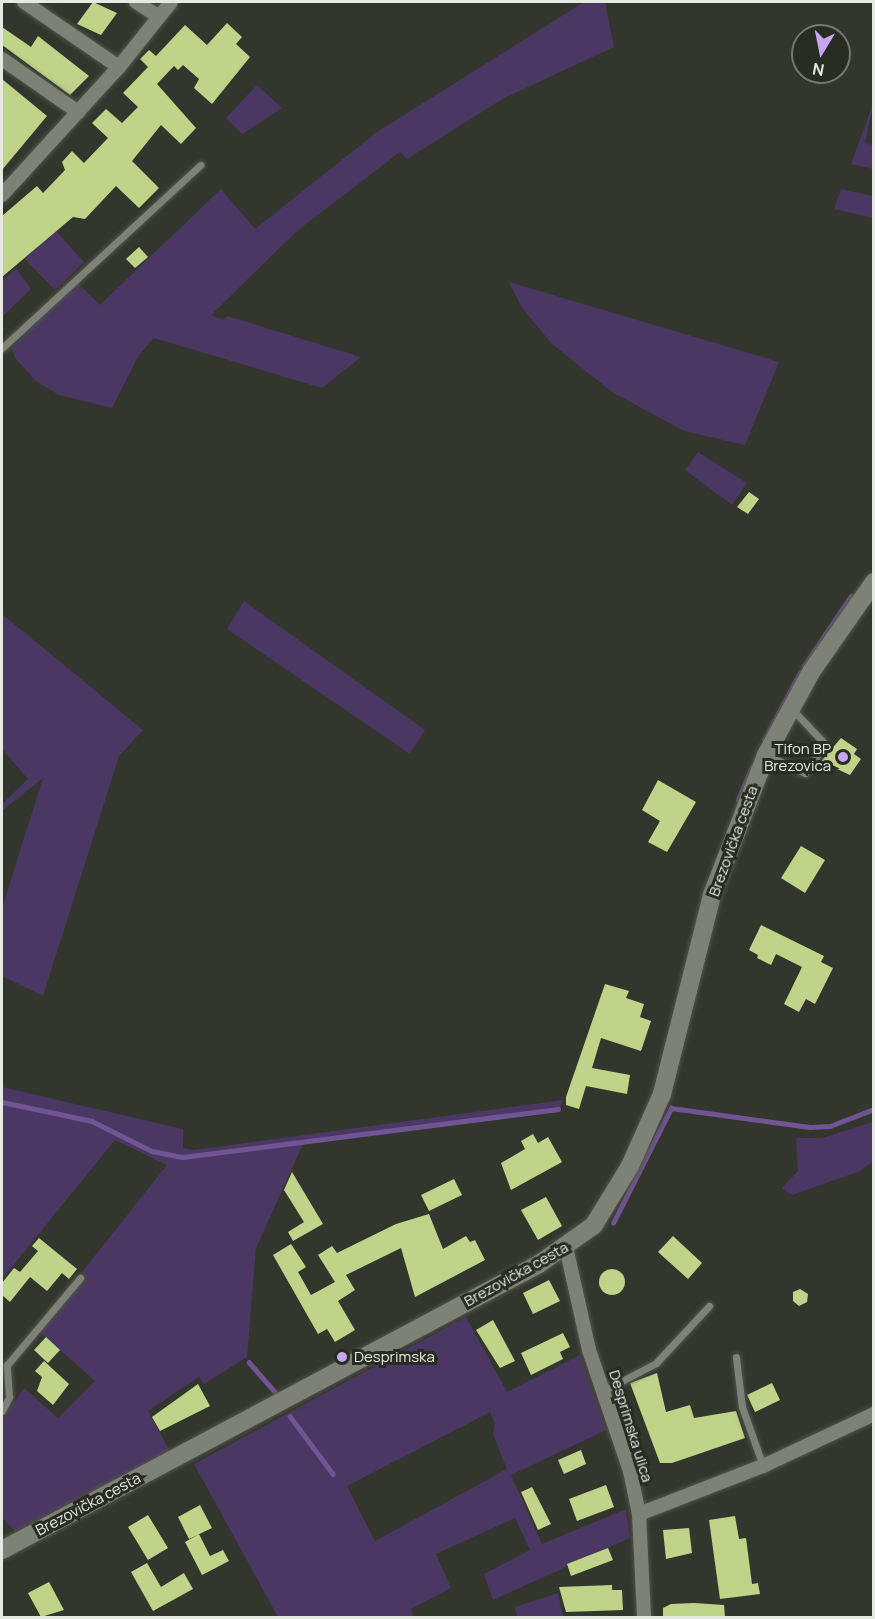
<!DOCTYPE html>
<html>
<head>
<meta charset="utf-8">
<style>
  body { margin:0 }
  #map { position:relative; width:875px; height:1619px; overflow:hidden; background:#33362c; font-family:Manrope,sans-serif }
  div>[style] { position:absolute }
  .green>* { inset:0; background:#4b3763 }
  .stream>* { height:4.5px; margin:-2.25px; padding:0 2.25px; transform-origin:2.25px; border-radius:2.25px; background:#715493 }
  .building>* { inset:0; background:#bfd489 }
  .round { border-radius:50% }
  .roads { filter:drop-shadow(0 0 2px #50534b) drop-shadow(0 0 2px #50534b) }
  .lane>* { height:7px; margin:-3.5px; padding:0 3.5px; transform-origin:3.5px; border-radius:3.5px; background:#7e8176 }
  .street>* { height:14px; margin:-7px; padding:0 7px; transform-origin:7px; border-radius:7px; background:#7e8176 }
  .secondary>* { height:18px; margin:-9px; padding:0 9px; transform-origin:9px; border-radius:9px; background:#7e8176 }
  .dots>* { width:16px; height:16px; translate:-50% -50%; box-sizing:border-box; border:3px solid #292c23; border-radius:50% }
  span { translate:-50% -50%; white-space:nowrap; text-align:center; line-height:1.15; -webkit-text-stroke:6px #292c23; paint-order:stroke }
  .poi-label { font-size:15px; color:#e7e9e3 }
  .right { translate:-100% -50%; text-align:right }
  .left { translate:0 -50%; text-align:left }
  .street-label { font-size:15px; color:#e7e9e3 }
  .frame { position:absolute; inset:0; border:3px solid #e7e9e3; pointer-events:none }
  .north { position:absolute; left:791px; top:24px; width:60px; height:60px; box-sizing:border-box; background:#292c23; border:2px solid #757870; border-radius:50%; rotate:190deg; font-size:16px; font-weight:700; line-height:24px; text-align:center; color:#e7e9e3 }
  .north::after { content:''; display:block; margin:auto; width:21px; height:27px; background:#c7a6f0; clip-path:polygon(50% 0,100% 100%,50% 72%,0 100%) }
</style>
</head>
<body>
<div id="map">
  <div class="green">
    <i style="clip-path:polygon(584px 2px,605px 2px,614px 47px,504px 98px,407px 159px,400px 152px,298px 230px,211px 315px,223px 320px,227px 316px,361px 357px,322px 388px,154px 338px,139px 355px,112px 408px,59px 395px,36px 381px,15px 358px,12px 348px,77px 282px,100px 305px,221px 189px,255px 229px,377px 132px)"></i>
    <i style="clip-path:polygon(257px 85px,282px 108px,242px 134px,226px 118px)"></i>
    <i style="clip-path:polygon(873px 104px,865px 143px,873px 145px,873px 169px,851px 164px)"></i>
    <i style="clip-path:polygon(841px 189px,873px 196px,873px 218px,834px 209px)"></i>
    <i style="clip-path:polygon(55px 230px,84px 262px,55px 290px,25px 259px)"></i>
    <i style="clip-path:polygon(16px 268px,31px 289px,2px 317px,2px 281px)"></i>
    <i style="clip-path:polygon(509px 282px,779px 362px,745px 445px,684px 431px,612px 392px,552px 344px,522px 308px)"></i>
    <i style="clip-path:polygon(698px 452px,747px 483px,732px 505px,685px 470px)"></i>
    <i style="clip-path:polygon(244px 601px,425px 730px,410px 754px,227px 629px)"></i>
    <i style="clip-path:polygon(2px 614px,143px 730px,119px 756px,43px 996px,2px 976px,2px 908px,43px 778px,2px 811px,2px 804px,28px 779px,2px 749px)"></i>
    <i style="clip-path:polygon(2px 1087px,183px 1129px,183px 1148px,194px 1150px,563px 1100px,559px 1112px,303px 1144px,256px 1248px,247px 1357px,204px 1384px,199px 1377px,148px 1411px,170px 1451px,15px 1531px,2px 1518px,2px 1420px,24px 1388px,58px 1418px,95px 1381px,40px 1332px,86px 1279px,82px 1272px,167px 1165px,115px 1140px,2px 1279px)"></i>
    <i style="clip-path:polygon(873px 1122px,873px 1161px,860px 1171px,792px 1195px,782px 1188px,798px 1171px,796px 1138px,822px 1138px)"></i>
    <i style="clip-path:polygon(evenodd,466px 1317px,507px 1392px,580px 1355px,606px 1430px,511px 1475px,542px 1544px,626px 1509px,630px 1538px,493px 1600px,484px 1574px,530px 1550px,515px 1518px,436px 1554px,451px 1588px,411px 1609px,413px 1617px,278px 1617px,194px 1464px,466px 1317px,490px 1412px,495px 1424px,493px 1434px,507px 1469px,375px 1541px,347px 1486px,490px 1412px)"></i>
    <i style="clip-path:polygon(558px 1593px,563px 1617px,517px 1617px,515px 1607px)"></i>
  </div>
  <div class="stream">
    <i style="left:804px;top:666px;width:84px;rotate:-56.1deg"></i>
    <i style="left:764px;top:740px;width:76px;rotate:-61.8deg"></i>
    <i style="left:738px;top:800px;width:36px;rotate:-67deg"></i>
    <i style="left:2px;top:1102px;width:92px;rotate:11.9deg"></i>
    <i style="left:92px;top:1121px;width:67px;rotate:26.6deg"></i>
    <i style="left:152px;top:1151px;width:32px;rotate:11deg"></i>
    <i style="left:183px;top:1157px;width:378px;rotate:-7.3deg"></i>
    <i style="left:613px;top:1223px;width:129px;rotate:-63.2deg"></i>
    <i style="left:671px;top:1108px;width:140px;rotate:7.8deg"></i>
    <i style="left:810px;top:1127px;width:20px;rotate:-3deg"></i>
    <i style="left:830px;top:1126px;width:47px;rotate:-21.1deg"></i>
    <i style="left:249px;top:1362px;width:40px;rotate:49deg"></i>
    <i style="left:290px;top:1416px;width:72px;rotate:53.4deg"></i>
  </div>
  <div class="building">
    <i style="clip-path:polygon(93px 2px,117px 13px,101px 35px,77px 24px)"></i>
    <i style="clip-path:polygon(227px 23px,242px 37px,236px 44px,250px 57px,212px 104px,194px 88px,199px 79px,183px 65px,178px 70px,174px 66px,157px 84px,196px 128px,181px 144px,161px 125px,132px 161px,159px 188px,139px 208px,116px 186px,85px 219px,73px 217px,2px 277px,2px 216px,37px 186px,43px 193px,65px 170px,62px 162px,72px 151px,84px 163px,108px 138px,92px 123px,106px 109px,122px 123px,138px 107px,123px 93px,148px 67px,140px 59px,149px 50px,156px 56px,185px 25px,207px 45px)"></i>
    <i style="clip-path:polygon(2px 27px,31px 47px,38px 36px,89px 76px,70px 95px,2px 45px)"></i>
    <i style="clip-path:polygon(2px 79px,47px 116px,2px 170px)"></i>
    <i style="clip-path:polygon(139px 247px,148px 257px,135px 268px,126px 259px)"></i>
    <i style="clip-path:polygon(749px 492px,759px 499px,748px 514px,737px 507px)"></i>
    <i style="clip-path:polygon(841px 738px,857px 749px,854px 754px,861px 759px,850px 775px,824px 763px,817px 766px)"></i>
    <i style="clip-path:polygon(658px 780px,696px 802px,667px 852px,648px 842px,660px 821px,642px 810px)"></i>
    <i style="clip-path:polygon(801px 846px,825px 860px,805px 893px,781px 878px)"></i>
    <i style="clip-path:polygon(761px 925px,824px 956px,821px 962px,833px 968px,815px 1004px,806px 999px,799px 1012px,784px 1004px,802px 967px,776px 954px,771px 965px,757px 958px,758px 955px,749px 950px)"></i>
    <i style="clip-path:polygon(605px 984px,629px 991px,626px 998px,644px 1004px,640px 1017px,651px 1021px,641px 1051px,601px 1038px,592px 1068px,630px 1075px,627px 1094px,586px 1086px,579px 1109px,566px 1105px,566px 1097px)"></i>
    <i style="clip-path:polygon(533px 1134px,538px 1143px,548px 1137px,562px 1162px,511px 1190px,501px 1163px,525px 1149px,521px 1141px)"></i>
    <i style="clip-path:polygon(292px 1172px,323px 1224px,293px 1241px,288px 1232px,304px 1222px,284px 1190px)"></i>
    <i style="clip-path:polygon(454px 1179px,462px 1195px,429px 1211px,421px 1195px)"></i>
    <i style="clip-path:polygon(546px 1197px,562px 1226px,538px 1240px,521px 1210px)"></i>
    <i style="clip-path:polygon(429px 1214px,443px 1249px,466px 1236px,470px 1242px,475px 1240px,485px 1260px,415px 1297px,401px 1248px,346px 1275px,355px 1290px,338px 1301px,355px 1330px,335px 1342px,327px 1329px,318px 1334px,273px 1255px,291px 1244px,306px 1267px,298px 1272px,311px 1295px,335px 1282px,318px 1255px,332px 1246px,337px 1253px,396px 1224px)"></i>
    <i style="clip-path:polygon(673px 1236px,702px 1263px,688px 1279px,658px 1252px)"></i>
    <i style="clip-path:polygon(39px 1238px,77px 1269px,69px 1279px,62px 1273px,47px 1291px,30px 1277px,10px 1302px,2px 1295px,2px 1283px,14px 1268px,20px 1272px,38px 1251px,32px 1246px)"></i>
    <i class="round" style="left:599px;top:1269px;width:26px;height:26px"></i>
    <i style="clip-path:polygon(549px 1280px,560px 1301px,533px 1314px,523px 1293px)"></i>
    <i style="clip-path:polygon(800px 1289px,808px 1294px,807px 1302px,799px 1306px,793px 1301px,793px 1292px)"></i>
    <i style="clip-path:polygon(493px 1320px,515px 1361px,500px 1368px,476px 1330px)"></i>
    <i style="clip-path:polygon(563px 1333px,570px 1347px,560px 1352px,563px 1359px,531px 1375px,521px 1353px)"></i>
    <i style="clip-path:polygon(46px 1337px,60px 1350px,48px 1363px,34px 1350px)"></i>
    <i style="clip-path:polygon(44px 1361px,69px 1384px,53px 1405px,37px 1391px,42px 1377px,35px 1371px)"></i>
    <i style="clip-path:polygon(657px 1373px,666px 1412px,690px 1405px,694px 1418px,736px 1411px,745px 1438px,672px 1463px,660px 1463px,630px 1383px)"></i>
    <i style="clip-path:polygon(772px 1383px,780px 1400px,755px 1412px,747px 1395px)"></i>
    <i style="clip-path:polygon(198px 1384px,210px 1406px,160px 1431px,152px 1417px)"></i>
    <i style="clip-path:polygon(581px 1450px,586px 1464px,564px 1474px,558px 1460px)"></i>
    <i style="clip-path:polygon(606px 1485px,614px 1507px,577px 1521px,569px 1499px)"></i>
    <i style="clip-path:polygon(532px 1487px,551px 1524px,538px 1530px,521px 1492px)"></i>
    <i style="clip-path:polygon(200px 1505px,212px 1528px,189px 1539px,178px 1517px)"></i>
    <i style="clip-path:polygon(148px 1515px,168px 1548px,148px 1560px,128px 1527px)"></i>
    <i style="clip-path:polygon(735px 1516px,739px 1539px,746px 1538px,752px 1584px,758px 1583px,760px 1594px,720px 1599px,709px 1520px)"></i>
    <i style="clip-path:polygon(689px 1528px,692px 1553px,666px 1559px,663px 1530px)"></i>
    <i style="clip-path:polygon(199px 1534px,210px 1556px,223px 1550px,229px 1561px,202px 1575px,185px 1542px)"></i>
    <i style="clip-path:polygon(608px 1548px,613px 1560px,571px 1576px,567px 1564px)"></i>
    <i style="clip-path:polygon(147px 1563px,161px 1587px,184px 1573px,193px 1589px,153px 1611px,131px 1572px)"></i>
    <i style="clip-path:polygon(49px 1582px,64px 1610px,41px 1617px,28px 1593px)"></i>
    <i style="clip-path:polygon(612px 1585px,612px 1590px,622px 1590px,623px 1610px,566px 1612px,559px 1587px)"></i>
    <i style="clip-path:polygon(694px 1603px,724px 1605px,725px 1617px,663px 1617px,663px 1608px,671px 1604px)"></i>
  </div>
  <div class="roads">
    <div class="lane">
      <i style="left:2px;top:348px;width:270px;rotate:-42.7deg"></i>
      <i style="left:766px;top:755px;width:43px;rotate:24.8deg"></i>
      <i style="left:805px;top:773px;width:35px;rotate:-55deg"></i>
      <i style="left:825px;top:744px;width:48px;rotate:-133.3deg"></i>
      <i style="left:736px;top:1357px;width:50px;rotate:83.2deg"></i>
      <i style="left:742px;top:1407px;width:63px;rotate:70.4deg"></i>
      <i style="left:603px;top:1391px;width:60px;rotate:-27.8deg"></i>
      <i style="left:656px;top:1363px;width:78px;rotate:-47.1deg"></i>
      <i style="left:2px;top:1411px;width:16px;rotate:-63deg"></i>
      <i style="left:9px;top:1397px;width:32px;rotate:-94deg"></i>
      <i style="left:7px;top:1365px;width:114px;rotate:-50deg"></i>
    </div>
    <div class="street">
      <i style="left:24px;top:2px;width:115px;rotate:34.4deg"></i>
      <i style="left:136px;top:2px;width:27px;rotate:33deg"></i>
      <i style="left:2px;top:59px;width:93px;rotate:34.9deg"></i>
      <i style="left:2px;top:195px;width:173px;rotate:-47.6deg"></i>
      <i style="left:119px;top:67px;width:83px;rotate:-51.3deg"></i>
      <i style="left:566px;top:1247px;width:106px;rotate:77.4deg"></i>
      <i style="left:589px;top:1350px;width:128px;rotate:71.3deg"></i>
      <i style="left:630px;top:1471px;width:44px;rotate:78.2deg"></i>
      <i style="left:639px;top:1514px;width:104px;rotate:87.2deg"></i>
      <i style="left:639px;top:1514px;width:133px;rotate:-21.2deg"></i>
      <i style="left:763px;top:1466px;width:123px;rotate:-25.1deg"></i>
    </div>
    <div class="secondary">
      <i style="left:2px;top:1550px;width:608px;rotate:-28.04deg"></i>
      <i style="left:539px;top:1264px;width:67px;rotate:-35.3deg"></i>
      <i style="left:594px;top:1225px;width:69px;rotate:-58.6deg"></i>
      <i style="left:630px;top:1166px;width:79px;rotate:-66deg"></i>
      <i style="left:662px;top:1094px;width:205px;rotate:-75.9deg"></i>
      <i style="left:712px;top:895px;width:150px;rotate:-68.9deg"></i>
      <i style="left:766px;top:755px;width:94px;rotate:-61.5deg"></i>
      <i style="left:811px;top:672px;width:110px;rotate:-55deg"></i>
    </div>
  </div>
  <div class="dots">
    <i style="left:843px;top:757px;background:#c7a6f0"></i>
    <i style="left:342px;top:1357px;background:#c7a6f0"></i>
  </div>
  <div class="poi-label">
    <span class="right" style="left:831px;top:757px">Tifon BP<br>Brezovica</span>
    <span class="left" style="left:354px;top:1357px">Desprimska</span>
  </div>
  <div class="street-label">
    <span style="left:733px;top:841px;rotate:-70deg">Brezovička cesta</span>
    <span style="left:516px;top:1274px;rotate:-29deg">Brezovička cesta</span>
    <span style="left:631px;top:1426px;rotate:73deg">Desprimska ulica</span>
    <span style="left:88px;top:1504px;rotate:-28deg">Brezovička cesta</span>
  </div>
  <div class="frame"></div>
  <div class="north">N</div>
</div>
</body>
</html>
